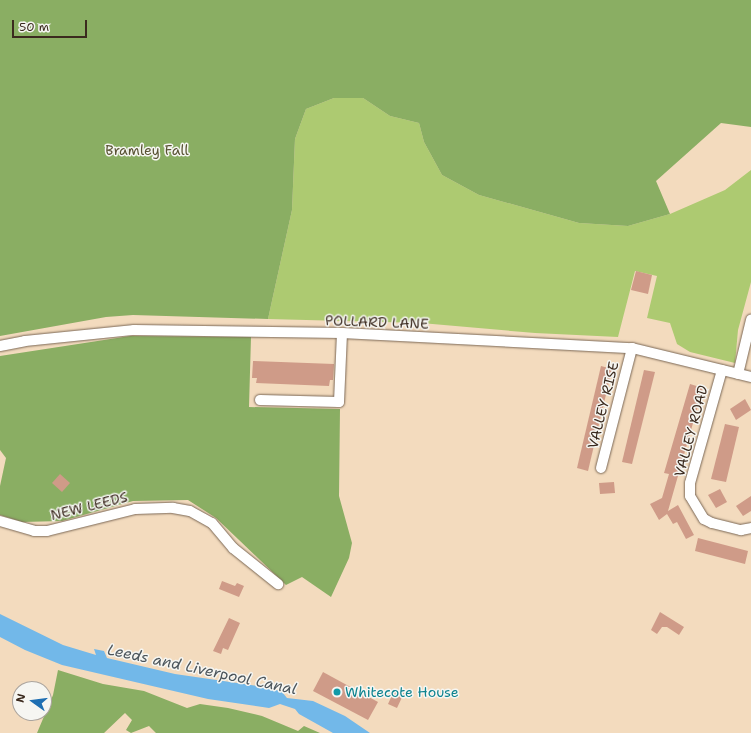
<!DOCTYPE html>
<html>
<head>
<meta charset="utf-8">
<style>
  body { margin:0 }
  #map { position:relative; width:751px; height:733px; overflow:hidden; background:#f3dbbe; font-family:"Shantell Sans",sans-serif }
  div>[style] { position:absolute }
  .green>* { inset:0; background:#adca71 }
  .forest>* { inset:0; background:#8aae63 }
  .water>* { inset:0; background:#72b8e9 }
  .building>* { inset:0; background:#cf9b88 }
  .roads { filter:drop-shadow(0 0 1px #7b6856) drop-shadow(0 0 1px #7b6856) }
  .minor>* { height:10px; margin:-5px; padding:0 5px; transform-origin:5px; border-radius:5px; background:#fff }
  .dots>* { width:11px; height:11px; translate:-50% -50%; box-sizing:border-box; border:2px solid #f6f6f2; border-radius:50% }
  span { translate:-50% -50%; white-space:nowrap; text-align:center; line-height:1.15; -webkit-text-stroke:3px #f6f6f2; paint-order:stroke }
  .park-label { font-size:14px; color:#585233 }
  .street-label { font-size:14px; color:#3b2a1e }
  .culture-label { font-size:14px; color:#0d838f }
  .left { translate:0 -50%; text-align:left }
  .water-label { font-size:15px; color:#4c555b; font-style:italic }
  .north { position:absolute; left:12px; top:681px; width:40px; height:40px; box-sizing:border-box; background:#f6f6f2; border:1px solid #aba49d; border-radius:50%; rotate:284deg; font-size:11px; font-weight:700; line-height:16px; text-align:center; color:#3b2a1e }
  .north::after { content:''; display:block; margin:auto; width:14px; height:18px; background:#1f6fb2; clip-path:polygon(50% 0,100% 100%,50% 72%,0 100%) }
  .scale { position:absolute; left:12px; top:20px; width:75px; height:18px; box-sizing:border-box; border:2px solid #3b2a1e; border-top:0; padding-left:5px; font-size:12px; line-height:14px; white-space:nowrap; color:#3b2a1e; -webkit-text-stroke:3px #f6f6f2; paint-order:stroke }
</style>
</head>
<body>
<div id="map">
  <div class="green">
    <i style="clip-path:polygon(334px 98px,363px 98px,390px 116px,419px 123px,424px 142px,442px 175px,479px 195px,579px 223px,628px 226px,670px 214px,725px 190px,751px 170px,751px 282px,738px 330px,735px 363px,690px 352px,677px 344px,670px 323px,647px 318px,657px 276px,635px 271px,618px 337px,535px 333px,421px 323px,268px 319px,292px 210px,295px 139px,306px 109px)"></i>
  </div>
  <div class="forest">
    <i style="clip-path:polygon(0 0,751px 0,751px 127px,721px 123px,656px 181px,670px 214px,628px 226px,579px 223px,479px 195px,442px 175px,424px 142px,419px 123px,390px 116px,363px 98px,334px 98px,306px 109px,295px 139px,292px 210px,268px 319px,133px 315px,106px 317px,0 336px)"></i>
    <i style="clip-path:polygon(130px 336px,251px 337px,249px 407px,340px 409px,339px 496px,352px 543px,349px 558px,331px 597px,302px 577px,286px 585px,216px 518px,188px 500px,133px 501px,62px 521px,22px 522px,0 515px,0 486px,6px 458px,0 450px,0 356px)"></i>
    <i style="clip-path:polygon(58px 670px,103px 684px,144px 691px,187px 708px,200px 704px,228px 708px,262px 716px,298px 731px,304px 726px,320px 733px,156px 733px,149px 726px,131px 733px,126px 730px,132px 720px,125px 713px,104px 733px,37px 733px,53px 695px)"></i>
  </div>
  <div class="water">
    <i style="clip-path:polygon(0 614px,63px 645px,96px 655px,94px 649px,104px 651px,107px 658px,175px 674px,272px 688px,282px 692px,287px 698px,313px 701px,345px 716px,370px 733px,333px 733px,299px 714px,295px 709px,280px 704px,269px 708px,208px 699px,62px 665px,25px 650px,0 637px)"></i>
  </div>
  <div class="building">
    <i style="clip-path:polygon(636px 271px,652px 275px,648px 294px,631px 290px)"></i>
    <i style="clip-path:polygon(253px 361px,334px 364px,333px 380px,330px 380px,329px 386px,256px 383px,257px 378px,252px 378px)"></i>
    <i style="clip-path:polygon(601px 366px,612px 369px,588px 471px,577px 468px)"></i>
    <i style="clip-path:polygon(644px 370px,655px 372px,632px 464px,622px 462px)"></i>
    <i style="clip-path:polygon(690px 384px,703px 388px,668px 511px,678px 505px,694px 535px,686px 539px,677px 522px,673px 524px,667px 514px,659px 520px,650px 504px,662px 498px,669px 474px,664px 473px)"></i>
    <i style="clip-path:polygon(745px 399px,751px 410px,736px 420px,730px 409px)"></i>
    <i style="clip-path:polygon(725px 424px,739px 427px,726px 482px,711px 479px)"></i>
    <i style="clip-path:polygon(60px 474px,70px 483px,62px 492px,52px 483px)"></i>
    <i style="clip-path:polygon(614px 482px,615px 493px,600px 494px,599px 483px)"></i>
    <i style="clip-path:polygon(720px 489px,727px 502px,716px 508px,708px 495px)"></i>
    <i style="clip-path:polygon(751px 496px,751px 511px,743px 516px,736px 506px)"></i>
    <i style="clip-path:polygon(698px 538px,748px 551px,745px 564px,695px 551px)"></i>
    <i style="clip-path:polygon(222px 581px,235px 586px,237px 583px,244px 586px,239px 597px,219px 589px)"></i>
    <i style="clip-path:polygon(660px 612px,684px 627px,679px 635px,667px 627px,662px 627px,657px 634px,651px 630px)"></i>
    <i style="clip-path:polygon(229px 618px,240px 623px,228px 650px,223px 648px,221px 654px,213px 651px)"></i>
    <i style="clip-path:polygon(323px 672px,378px 702px,368px 720px,313px 691px)"></i>
    <i style="clip-path:polygon(395px 689px,404px 693px,397px 708px,388px 704px)"></i>
  </div>
  <div class="roads">
    <div class="minor">
      <i style="left:0;top:346px;width:25px;rotate:-11deg"></i>
      <i style="left:25px;top:341px;width:110px;rotate:-5.8deg"></i>
      <i style="left:134px;top:330px;width:208px;rotate:0.8deg"></i>
      <i style="left:342px;top:333px;width:290px;rotate:3deg"></i>
      <i style="left:632px;top:348px;width:122px;rotate:13.7deg"></i>
      <i style="left:722px;top:370px;width:117px;rotate:105.8deg"></i>
      <i style="left:690px;top:483px;width:13px;rotate:90deg"></i>
      <i style="left:690px;top:496px;width:27px;rotate:59deg"></i>
      <i style="left:704px;top:519px;width:9px;rotate:27deg"></i>
      <i style="left:712px;top:523px;width:30px;rotate:14deg"></i>
      <i style="left:741px;top:530px;width:10px;rotate:-11deg"></i>
      <i style="left:738px;top:374px;width:56px;rotate:-76.5deg"></i>
      <i style="left:260px;top:400px;width:79px;rotate:1.5deg"></i>
      <i style="left:339px;top:402px;width:69px;rotate:-87.5deg"></i>
      <i style="left:601px;top:468px;width:124px;rotate:-75.5deg"></i>
      <i style="left:0;top:521px;width:35px;rotate:16deg"></i>
      <i style="left:34px;top:531px;width:13px"></i>
      <i style="left:47px;top:531px;width:91px;rotate:-14deg"></i>
      <i style="left:135px;top:509px;width:38px;rotate:-2deg"></i>
      <i style="left:173px;top:508px;width:17px;rotate:10deg"></i>
      <i style="left:190px;top:511px;width:25px;rotate:29deg"></i>
      <i style="left:212px;top:523px;width:33px;rotate:50deg"></i>
      <i style="left:233px;top:548px;width:58px;rotate:38.7deg"></i>
    </div>
  </div>
  <div class="dots">
    <i style="left:337px;top:692px;background:#0f9aa8"></i>
  </div>
  <div class="park-label">
    <span style="left:147px;top:150px">Bramley Fall</span>
  </div>
  <div class="street-label">
    <span style="left:377px;top:322px;rotate:2deg">POLLARD LANE</span>
    <span style="left:603px;top:405px;rotate:-76deg">VALLEY RISE</span>
    <span style="left:691px;top:431px;rotate:-75deg">VALLEY ROAD</span>
    <span style="left:89px;top:506px;rotate:-14deg">NEW LEEDS</span>
  </div>
  <div class="culture-label">
    <span class="left" style="left:345px;top:692px">Whitecote House</span>
  </div>
  <div class="water-label">
    <span style="left:202px;top:670px;rotate:12deg">Leeds and Liverpool Canal</span>
  </div>
  <div class="north">N</div>
  <div class="scale">50 m</div>
</div>
</body>
</html>
